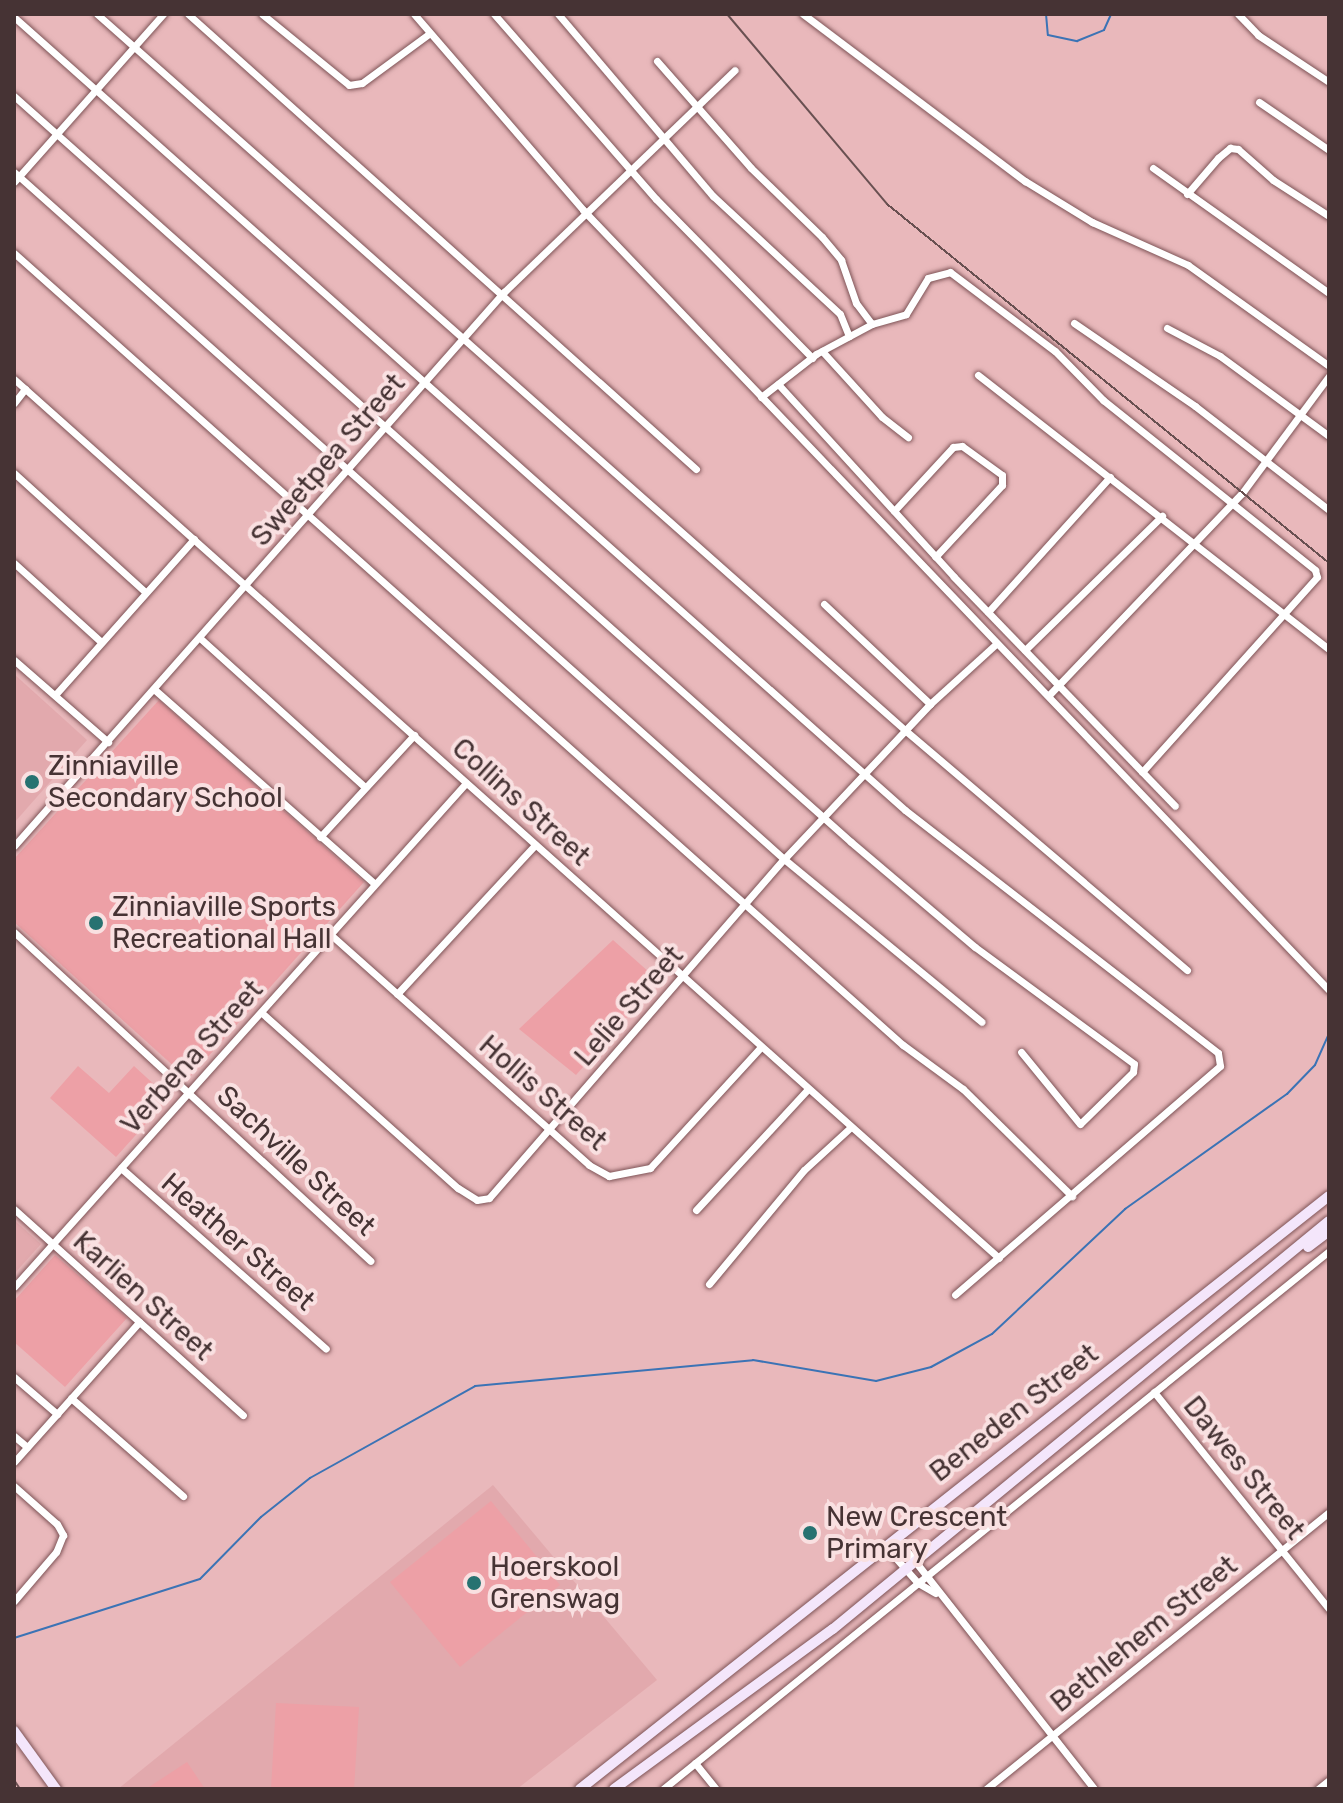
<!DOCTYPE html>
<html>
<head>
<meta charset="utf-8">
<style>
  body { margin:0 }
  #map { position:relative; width:1343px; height:1803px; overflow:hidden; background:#e9b8bb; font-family:Rubik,sans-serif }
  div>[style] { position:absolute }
  .built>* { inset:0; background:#e2a9ad }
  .green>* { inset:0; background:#eda0a6 }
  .stream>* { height:2px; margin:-1px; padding:0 1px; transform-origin:1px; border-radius:1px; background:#3b73b5 }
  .roads { filter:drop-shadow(0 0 2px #7e5457) drop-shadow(0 0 2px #7e5457) }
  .street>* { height:7px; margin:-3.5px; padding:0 3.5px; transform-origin:3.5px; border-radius:3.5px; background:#fff }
  .secondary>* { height:10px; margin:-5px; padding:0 5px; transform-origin:5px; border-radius:5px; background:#f4e6fb }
  .rail>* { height:2px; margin:-1px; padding:0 1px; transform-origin:1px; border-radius:1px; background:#695051 }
  .dots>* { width:22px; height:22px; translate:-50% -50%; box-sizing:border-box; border:4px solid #f9e0e1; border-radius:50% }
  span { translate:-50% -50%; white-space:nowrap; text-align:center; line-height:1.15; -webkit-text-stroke:8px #f9e0e1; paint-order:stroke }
  .street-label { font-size:28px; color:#463334 }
  .poi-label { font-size:28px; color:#463334 }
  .left { translate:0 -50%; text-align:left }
  .frame { position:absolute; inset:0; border:16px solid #463334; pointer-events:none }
</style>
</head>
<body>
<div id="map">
  <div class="built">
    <i style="clip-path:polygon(14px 674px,87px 740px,14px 823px)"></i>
    <i style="clip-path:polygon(14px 1220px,41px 1244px,14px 1274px)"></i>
    <i style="clip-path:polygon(493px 1485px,657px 1680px,517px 1789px,118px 1789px)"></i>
  </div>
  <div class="green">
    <i style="clip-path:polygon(159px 700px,364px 882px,188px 1079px,14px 922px,14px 859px)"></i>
    <i style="clip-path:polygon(613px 940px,659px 981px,576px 1075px,519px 1029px)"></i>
    <i style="clip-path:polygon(78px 1066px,109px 1093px,134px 1066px,169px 1098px,116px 1157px,50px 1098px)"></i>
    <i style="clip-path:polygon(55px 1255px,127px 1318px,65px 1387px,14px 1342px,14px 1301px)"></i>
    <i style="clip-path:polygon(491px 1501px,560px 1585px,460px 1667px,390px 1582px)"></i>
    <i style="clip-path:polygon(276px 1703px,359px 1707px,354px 1789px,271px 1789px)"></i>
    <i style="clip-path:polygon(187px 1762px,205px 1789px,146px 1789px)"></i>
  </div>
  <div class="stream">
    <i style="left:1046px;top:14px;width:21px;rotate:85deg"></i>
    <i style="left:1048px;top:35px;width:30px;rotate:12deg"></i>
    <i style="left:1077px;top:41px;width:29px;rotate:-22deg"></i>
    <i style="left:1104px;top:30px;width:17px;rotate:-66deg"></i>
    <i style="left:1329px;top:810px;width:24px;rotate:90deg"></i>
    <i style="left:14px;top:1638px;width:195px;rotate:-17.6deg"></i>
    <i style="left:200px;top:1579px;width:87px;rotate:-45.5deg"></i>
    <i style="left:261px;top:1517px;width:63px;rotate:-38.5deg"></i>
    <i style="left:310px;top:1478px;width:189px;rotate:-29.1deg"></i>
    <i style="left:475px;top:1386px;width:279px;rotate:-5.3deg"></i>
    <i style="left:753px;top:1360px;width:125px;rotate:9.7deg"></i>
    <i style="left:876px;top:1381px;width:57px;rotate:-14.3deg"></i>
    <i style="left:931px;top:1367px;width:69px;rotate:-28.4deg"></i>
    <i style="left:992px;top:1334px;width:183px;rotate:-43.2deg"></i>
    <i style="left:1125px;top:1209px;width:199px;rotate:-35.4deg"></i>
    <i style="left:1287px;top:1094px;width:40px;rotate:-46deg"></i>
    <i style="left:1315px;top:1065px;width:34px;rotate:-66deg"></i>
  </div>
  <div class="roads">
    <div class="street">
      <i style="left:97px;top:14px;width:1081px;rotate:41.55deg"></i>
      <i style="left:906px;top:731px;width:369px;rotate:40.4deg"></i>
      <i style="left:188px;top:14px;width:682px;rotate:41.85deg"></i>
      <i style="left:262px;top:14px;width:112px;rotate:39.2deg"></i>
      <i style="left:349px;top:85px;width:13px;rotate:-9deg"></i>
      <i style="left:362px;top:83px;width:84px;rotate:-36.3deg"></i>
      <i style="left:414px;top:14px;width:259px;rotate:49.2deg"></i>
      <i style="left:583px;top:210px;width:1079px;rotate:46.28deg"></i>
      <i style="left:494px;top:14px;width:246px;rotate:48.8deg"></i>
      <i style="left:656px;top:199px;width:223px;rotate:45.5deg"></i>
      <i style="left:558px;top:14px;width:239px;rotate:49.6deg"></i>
      <i style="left:713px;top:196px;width:173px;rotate:42.9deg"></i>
      <i style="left:840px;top:314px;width:24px;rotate:68deg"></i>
      <i style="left:803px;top:14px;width:278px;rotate:37deg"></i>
      <i style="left:1025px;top:181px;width:79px;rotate:31.5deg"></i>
      <i style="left:1092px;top:222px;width:105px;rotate:24.1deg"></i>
      <i style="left:1188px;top:265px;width:173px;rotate:35.6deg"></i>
      <i style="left:1238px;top:14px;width:29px;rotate:46deg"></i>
      <i style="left:1258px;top:35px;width:85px;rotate:33.5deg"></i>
      <i style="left:14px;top:17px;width:1193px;rotate:41.67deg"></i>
      <i style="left:905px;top:810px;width:396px;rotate:37.8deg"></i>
      <i style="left:1218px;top:1053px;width:13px;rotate:81deg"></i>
      <i style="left:1220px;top:1066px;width:350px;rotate:139.2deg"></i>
      <i style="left:657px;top:61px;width:142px;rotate:48.7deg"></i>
      <i style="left:751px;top:168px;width:99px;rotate:44.2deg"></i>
      <i style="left:822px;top:237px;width:30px;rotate:50deg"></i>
      <i style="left:841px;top:260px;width:46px;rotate:70.8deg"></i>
      <i style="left:856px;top:303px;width:26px;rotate:53deg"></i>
      <i style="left:14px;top:96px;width:1121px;rotate:41.71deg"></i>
      <i style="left:851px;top:842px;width:162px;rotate:40.3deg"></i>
      <i style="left:975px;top:947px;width:197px;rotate:36.3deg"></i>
      <i style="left:1134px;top:1064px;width:8px;rotate:97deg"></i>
      <i style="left:1133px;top:1072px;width:74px;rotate:135.5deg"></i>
      <i style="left:1080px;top:1124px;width:93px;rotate:-129.3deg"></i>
      <i style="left:1259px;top:102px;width:85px;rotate:34.4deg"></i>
      <i style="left:1153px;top:168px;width:216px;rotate:35.4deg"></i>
      <i style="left:14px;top:172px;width:1032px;rotate:41.74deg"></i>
      <i style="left:784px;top:859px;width:256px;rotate:39.5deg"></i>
      <i style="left:14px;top:182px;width:225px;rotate:-48.4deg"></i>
      <i style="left:1187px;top:194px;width:48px;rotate:-49.3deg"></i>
      <i style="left:1218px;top:158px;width:16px;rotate:-40deg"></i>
      <i style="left:1230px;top:148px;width:8px;rotate:7deg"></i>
      <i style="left:1238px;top:149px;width:47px;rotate:41.5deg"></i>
      <i style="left:1273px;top:180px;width:67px;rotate:32.7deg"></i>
      <i style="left:14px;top:253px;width:1191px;rotate:41.7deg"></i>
      <i style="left:903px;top:1045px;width:74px;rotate:36.3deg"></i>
      <i style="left:963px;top:1089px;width:153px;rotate:44.5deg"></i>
      <i style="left:1074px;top:323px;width:147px;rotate:34.4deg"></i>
      <i style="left:1195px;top:406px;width:170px;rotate:37.8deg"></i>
      <i style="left:1167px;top:328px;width:60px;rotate:27.8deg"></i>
      <i style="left:1220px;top:356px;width:135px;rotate:36.3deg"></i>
      <i style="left:822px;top:351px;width:89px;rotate:47.7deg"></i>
      <i style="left:882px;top:417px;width:33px;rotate:38deg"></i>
      <i style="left:978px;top:375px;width:445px;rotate:38deg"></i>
      <i style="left:14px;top:379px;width:1320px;rotate:41.75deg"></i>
      <i style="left:778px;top:384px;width:261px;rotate:47.6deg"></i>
      <i style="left:954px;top:577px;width:318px;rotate:46deg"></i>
      <i style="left:761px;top:397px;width:70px;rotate:-38deg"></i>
      <i style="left:816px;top:354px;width:64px;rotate:-28.2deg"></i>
      <i style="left:872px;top:324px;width:35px;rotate:-16deg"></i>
      <i style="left:906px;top:314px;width:42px;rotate:-58.6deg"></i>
      <i style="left:928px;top:278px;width:23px;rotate:-15deg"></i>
      <i style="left:950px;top:272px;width:131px;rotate:37deg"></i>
      <i style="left:1055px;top:351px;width:69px;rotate:45.6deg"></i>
      <i style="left:1103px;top:400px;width:272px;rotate:38.7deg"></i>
      <i style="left:1315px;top:570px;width:7px;rotate:74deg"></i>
      <i style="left:1317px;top:577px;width:262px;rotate:131.9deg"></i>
      <i style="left:14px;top:403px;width:18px;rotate:-52deg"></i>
      <i style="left:14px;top:473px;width:176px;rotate:42.2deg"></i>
      <i style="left:894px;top:511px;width:87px;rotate:-47.3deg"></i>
      <i style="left:953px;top:447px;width:9px;rotate:-6deg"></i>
      <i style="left:962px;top:446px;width:49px;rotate:35.9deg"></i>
      <i style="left:1002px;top:475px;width:10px;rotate:90deg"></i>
      <i style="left:1002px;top:485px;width:98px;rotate:132.9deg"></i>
      <i style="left:14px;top:563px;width:116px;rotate:42.2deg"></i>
      <i style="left:824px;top:604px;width:146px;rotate:43.3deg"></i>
      <i style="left:988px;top:612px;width:182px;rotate:-47.9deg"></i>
      <i style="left:201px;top:639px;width:221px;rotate:42.1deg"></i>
      <i style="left:1025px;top:650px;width:192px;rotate:-44.4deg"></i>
      <i style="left:14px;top:660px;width:125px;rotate:41.1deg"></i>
      <i style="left:155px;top:690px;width:293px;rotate:41.4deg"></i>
      <i style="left:55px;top:695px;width:209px;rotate:-48.3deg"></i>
      <i style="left:1049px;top:695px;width:279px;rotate:-46.3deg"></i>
      <i style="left:1242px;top:493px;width:146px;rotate:-53.4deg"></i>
      <i style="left:320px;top:837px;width:139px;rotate:-47.3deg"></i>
      <i style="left:14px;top:846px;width:740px;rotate:-48.51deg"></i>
      <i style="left:504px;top:292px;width:320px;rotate:-43.9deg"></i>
      <i style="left:14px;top:932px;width:485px;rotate:42.7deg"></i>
      <i style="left:330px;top:934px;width:347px;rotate:41.7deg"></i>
      <i style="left:589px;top:1165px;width:23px;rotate:29deg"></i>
      <i style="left:609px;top:1176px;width:42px;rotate:-11deg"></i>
      <i style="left:650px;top:1168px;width:164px;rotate:-47.5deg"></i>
      <i style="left:397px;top:994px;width:203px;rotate:-47.2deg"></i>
      <i style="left:262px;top:1013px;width:263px;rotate:41.8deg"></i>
      <i style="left:458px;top:1188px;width:22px;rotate:32deg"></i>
      <i style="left:477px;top:1200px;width:12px;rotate:-9deg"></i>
      <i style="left:489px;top:1198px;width:449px;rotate:-49deg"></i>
      <i style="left:784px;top:859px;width:213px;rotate:-46.7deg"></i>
      <i style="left:930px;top:704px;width:89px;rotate:-42.3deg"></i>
      <i style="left:121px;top:1168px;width:273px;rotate:41.4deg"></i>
      <i style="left:14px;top:1209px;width:308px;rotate:42deg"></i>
      <i style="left:696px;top:1210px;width:165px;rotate:-47.2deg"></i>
      <i style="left:709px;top:1284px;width:148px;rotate:-50.2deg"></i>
      <i style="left:804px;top:1170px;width:64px;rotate:-42.5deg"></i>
      <i style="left:14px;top:1287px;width:677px;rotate:-48.11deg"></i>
      <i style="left:14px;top:1377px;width:57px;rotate:40.7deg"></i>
      <i style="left:1154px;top:1392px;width:279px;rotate:51.1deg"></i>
      <i style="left:71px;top:1398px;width:149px;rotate:41.2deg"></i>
      <i style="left:14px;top:1436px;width:17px;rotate:40deg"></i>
      <i style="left:14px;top:1462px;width:188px;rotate:-48.2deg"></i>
      <i style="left:14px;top:1486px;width:57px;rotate:41.5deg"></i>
      <i style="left:57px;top:1524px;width:13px;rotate:61deg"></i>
      <i style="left:63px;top:1535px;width:18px;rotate:112deg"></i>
      <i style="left:56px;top:1552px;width:65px;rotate:130.6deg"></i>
      <i style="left:896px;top:1537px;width:320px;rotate:51.8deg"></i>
      <i style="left:885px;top:1546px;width:50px;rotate:48.3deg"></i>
      <i style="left:918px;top:1583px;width:20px;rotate:30deg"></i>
      <i style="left:695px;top:1763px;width:33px;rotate:51deg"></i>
      <i style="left:663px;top:1789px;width:856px;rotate:-38.93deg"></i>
      <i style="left:986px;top:1789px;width:441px;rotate:-38.9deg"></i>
      <i style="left:1318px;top:1789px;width:14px;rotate:-39deg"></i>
    </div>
    <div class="secondary">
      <i style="left:1308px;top:1247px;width:26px;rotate:-37deg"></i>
      <i style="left:14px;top:1731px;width:72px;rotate:54.1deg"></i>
      <i style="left:580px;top:1789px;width:955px;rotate:-38.37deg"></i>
      <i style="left:614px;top:1789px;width:271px;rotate:-36.2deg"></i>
      <i style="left:833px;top:1629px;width:642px;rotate:-39.44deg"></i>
    </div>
  </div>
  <div class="rail">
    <i style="left:727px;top:14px;width:248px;rotate:49.9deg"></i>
    <i style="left:887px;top:204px;width:569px;rotate:39.08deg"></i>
    <i style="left:14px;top:1780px;width:11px;rotate:56deg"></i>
  </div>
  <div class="dots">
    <i style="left:32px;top:782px;background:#277271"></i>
    <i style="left:96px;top:923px;background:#277271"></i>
    <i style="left:810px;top:1533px;background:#277271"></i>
    <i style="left:474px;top:1583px;background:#277271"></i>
  </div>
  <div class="street-label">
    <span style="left:328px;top:460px;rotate:-49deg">Sweetpea Street</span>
    <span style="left:521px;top:802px;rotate:42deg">Collins Street</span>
    <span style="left:629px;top:1006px;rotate:-49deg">Lelie Street</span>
    <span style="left:192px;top:1057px;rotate:-48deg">Verbena Street</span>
    <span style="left:543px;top:1093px;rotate:41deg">Hollis Street</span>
    <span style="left:296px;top:1161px;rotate:43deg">Sachville Street</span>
    <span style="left:238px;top:1242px;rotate:41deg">Heather Street</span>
    <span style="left:143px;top:1296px;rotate:42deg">Karlien Street</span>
    <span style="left:1014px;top:1413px;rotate:-38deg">Beneden Street</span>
    <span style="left:1244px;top:1468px;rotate:51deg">Dawes Street</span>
    <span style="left:1144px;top:1634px;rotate:-39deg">Bethlehem Street</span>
  </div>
  <div class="poi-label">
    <span class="left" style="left:48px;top:782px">Zinniaville<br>Secondary School</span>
    <span class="left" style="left:112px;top:923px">Zinniaville Sports<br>Recreational Hall</span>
    <span class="left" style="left:826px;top:1533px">New Crescent<br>Primary</span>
    <span class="left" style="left:490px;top:1583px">Hoerskool<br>Grenswag</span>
  </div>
  <div class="frame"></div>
</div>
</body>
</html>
